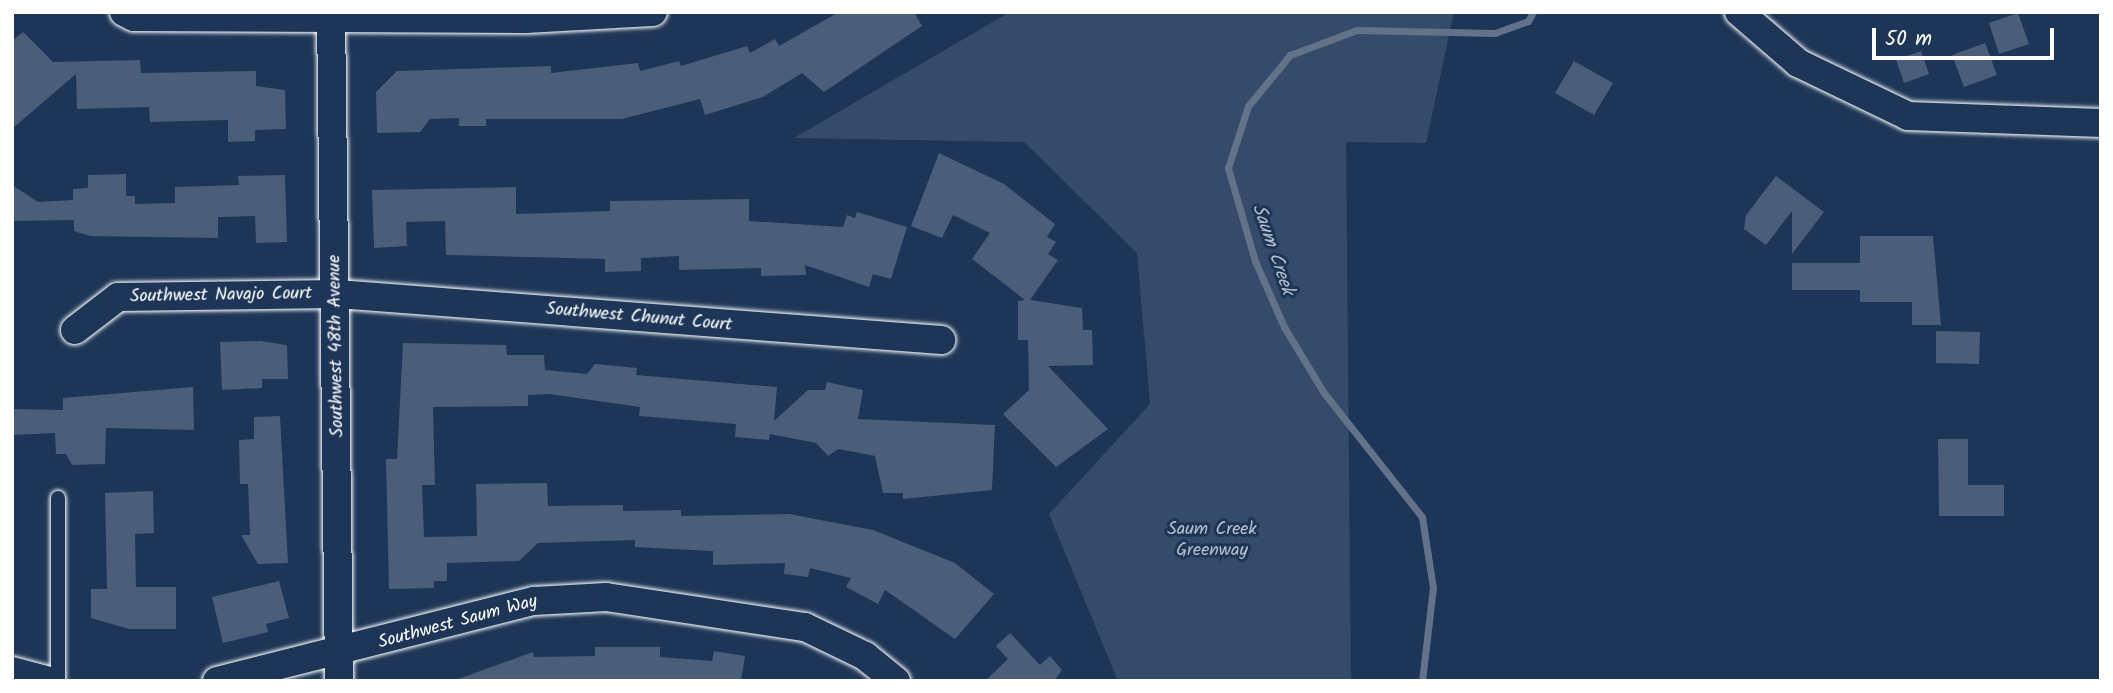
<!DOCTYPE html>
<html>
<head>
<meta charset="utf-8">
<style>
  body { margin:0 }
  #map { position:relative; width:2113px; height:693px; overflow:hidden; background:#1d3557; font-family:Kalam,sans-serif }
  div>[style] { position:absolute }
  .green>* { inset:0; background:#364b69 }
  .stream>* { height:7px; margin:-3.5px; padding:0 3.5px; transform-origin:3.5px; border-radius:3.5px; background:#617289 }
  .building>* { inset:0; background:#4a5d79 }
  .roads { filter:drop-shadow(0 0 2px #fff) drop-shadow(0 0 2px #fff) }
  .service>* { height:14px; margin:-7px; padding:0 7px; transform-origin:7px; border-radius:7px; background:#1d3557 }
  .minor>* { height:28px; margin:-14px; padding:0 14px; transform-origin:14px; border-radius:14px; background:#1d3557 }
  span { translate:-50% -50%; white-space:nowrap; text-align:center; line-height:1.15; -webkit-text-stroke:6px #1d3557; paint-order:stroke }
  .street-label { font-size:18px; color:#fff }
  .park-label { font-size:18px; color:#b9c0ca }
  .water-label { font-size:19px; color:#b8c0ca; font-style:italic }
  .frame { position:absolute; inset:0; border:14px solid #fff; pointer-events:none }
  .scale { position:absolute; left:1872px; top:28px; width:182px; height:32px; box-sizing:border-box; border:4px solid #fff; border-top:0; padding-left:9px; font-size:21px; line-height:24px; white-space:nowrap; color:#fff; -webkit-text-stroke:5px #1d3557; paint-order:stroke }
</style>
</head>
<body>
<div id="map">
  <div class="green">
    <i style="clip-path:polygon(1010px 12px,1454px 12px,1426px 143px,1346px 142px,1351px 681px,1118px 681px,1049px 514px,1150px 404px,1137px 253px,1024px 142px,794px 138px)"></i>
  </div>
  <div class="stream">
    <i style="left:1422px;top:681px;width:94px;rotate:-83.3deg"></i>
    <i style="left:1433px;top:588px;width:72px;rotate:-98.8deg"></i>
    <i style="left:1422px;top:517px;width:158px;rotate:-128.3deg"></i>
    <i style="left:1324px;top:393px;width:77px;rotate:-121.2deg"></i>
    <i style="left:1284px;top:327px;width:72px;rotate:-113.7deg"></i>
    <i style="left:1255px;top:261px;width:97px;rotate:-106.2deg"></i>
    <i style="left:1228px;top:168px;width:65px;rotate:-72.1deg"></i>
    <i style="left:1248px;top:106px;width:66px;rotate:-50.5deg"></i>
    <i style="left:1290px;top:55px;width:72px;rotate:-20.5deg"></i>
    <i style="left:1357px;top:30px;width:138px;rotate:1.2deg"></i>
    <i style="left:1495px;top:33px;width:35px;rotate:-20deg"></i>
    <i style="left:1528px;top:21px;width:10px;rotate:-61deg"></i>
  </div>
  <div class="building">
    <i style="clip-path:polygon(839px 12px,914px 12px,922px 26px,824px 92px,802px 73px,763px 97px,705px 115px,700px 99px,622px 119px,486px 119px,486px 126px,459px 126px,459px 118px,430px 119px,420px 132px,377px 133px,376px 92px,397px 71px,551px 66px,551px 73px,638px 63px,640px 71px,679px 61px,681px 66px,747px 46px,750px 53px,775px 39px,779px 46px)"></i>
    <i style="clip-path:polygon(2018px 13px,2029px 44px,1999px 54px,1989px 23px)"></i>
    <i style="clip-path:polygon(23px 32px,53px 62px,140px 60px,141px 73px,256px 71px,256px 86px,285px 90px,286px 129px,255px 130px,255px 141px,228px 142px,228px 120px,150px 122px,149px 107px,77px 109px,76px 74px,12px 129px,12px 41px)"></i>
    <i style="clip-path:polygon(1985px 43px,1997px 75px,1964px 87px,1952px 55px)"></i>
    <i style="clip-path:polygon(1921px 51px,1929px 74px,1904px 83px,1896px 60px)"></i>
    <i style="clip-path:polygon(1574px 61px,1613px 83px,1594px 115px,1555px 93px)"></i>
    <i style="clip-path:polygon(939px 153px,1004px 184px,1055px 224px,1047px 237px,1056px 242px,1048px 254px,1058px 260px,1030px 300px,1082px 308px,1083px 330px,1092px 330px,1093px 365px,1048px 366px,1108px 429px,1056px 467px,1003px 414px,1029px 390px,1028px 340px,1018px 340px,1018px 301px,1025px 300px,972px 259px,990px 233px,953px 215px,942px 238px,911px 226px)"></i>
    <i style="clip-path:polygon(126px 174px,126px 196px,135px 196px,135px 204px,175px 203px,175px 187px,239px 185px,238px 176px,285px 175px,287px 242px,256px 243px,255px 216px,218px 217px,218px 238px,90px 236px,74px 231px,74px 220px,12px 221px,12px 185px,38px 202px,73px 200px,73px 189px,88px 188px,88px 175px)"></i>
    <i style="clip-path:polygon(1776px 176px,1824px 212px,1792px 254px,1792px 211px,1766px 245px,1744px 229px,1746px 215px)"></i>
    <i style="clip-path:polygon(516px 187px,516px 214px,610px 211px,610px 201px,749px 199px,749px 221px,843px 227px,847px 215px,855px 218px,857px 212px,907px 227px,891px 279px,873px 274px,869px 287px,805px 265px,806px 275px,761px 276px,761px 268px,679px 270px,679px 256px,641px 258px,641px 271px,605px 272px,605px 259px,446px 255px,445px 221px,406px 222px,407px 246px,374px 248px,372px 190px)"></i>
    <i style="clip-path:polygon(1860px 236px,1933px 236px,1941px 325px,1912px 325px,1912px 302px,1860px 302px,1860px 290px,1792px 290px,1792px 263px,1860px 263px)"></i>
    <i style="clip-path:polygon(1936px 331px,1980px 332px,1979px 364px,1936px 363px)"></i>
    <i style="clip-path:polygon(260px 341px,287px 345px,288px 379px,262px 379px,262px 388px,222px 390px,220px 342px)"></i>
    <i style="clip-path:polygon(403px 343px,506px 345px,507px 355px,544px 355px,545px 370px,587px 374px,595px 364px,637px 368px,636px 375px,777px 387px,774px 421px,808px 390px,825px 390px,827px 382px,863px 390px,858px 419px,995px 425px,992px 490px,903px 499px,903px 493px,883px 493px,875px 456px,838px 449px,828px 456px,816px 443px,770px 434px,769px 440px,735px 437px,736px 424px,639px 416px,640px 407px,549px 394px,528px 395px,528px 406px,433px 407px,435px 485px,422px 485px,424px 537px,477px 536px,476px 484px,547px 483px,548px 506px,623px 505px,623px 511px,681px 510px,681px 516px,789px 514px,873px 530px,955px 563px,994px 594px,955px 639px,885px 590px,878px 604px,846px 587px,851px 578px,810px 568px,808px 577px,784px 574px,785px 563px,713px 565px,713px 551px,635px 547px,635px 540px,538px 543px,519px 561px,447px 563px,447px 581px,434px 581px,434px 588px,389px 589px,386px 459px,397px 459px)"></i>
    <i style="clip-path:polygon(193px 387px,194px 430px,106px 428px,105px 464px,72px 465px,66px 454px,56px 454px,55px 433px,12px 435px,12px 409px,63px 410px,63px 398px)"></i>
    <i style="clip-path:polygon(280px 416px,288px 563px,258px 564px,241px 535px,250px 535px,248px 484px,240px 484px,239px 440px,254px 439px,254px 417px)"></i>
    <i style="clip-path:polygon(1938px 439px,1968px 439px,1968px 485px,2004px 485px,2004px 516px,1939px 516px)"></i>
    <i style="clip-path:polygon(153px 491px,154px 533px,135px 534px,136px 587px,176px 587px,176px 629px,129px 629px,91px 618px,91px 589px,107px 589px,105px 493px)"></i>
    <i style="clip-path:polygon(279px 581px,289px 618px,266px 624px,268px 632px,223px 643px,212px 597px)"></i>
    <i style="clip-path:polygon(1010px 633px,1040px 665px,1050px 656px,1062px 670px,1054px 681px,985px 681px,1008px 659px,996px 646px)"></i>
    <i style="clip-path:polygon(595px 647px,660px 647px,660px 657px,712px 661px,714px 651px,745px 656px,741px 681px,453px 681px,533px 652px,534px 657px,595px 656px)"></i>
  </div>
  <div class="roads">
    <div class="service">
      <i style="left:58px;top:498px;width:183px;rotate:90deg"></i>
    </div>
    <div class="minor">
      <i style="left:124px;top:12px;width:11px;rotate:27deg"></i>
      <i style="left:134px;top:17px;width:392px;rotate:0.3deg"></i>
      <i style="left:526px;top:19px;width:127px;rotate:-3.2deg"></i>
      <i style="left:331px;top:12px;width:669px;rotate:89.31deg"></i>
      <i style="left:1739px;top:12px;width:78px;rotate:40.8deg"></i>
      <i style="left:1798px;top:63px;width:122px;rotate:25.7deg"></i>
      <i style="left:1908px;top:116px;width:193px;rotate:2.1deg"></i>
      <i style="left:75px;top:330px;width:54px;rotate:-37.5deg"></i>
      <i style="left:118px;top:297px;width:219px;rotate:-0.8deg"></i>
      <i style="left:337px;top:294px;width:606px;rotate:4.36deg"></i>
      <i style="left:12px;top:671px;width:38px;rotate:15deg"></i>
      <i style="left:217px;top:681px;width:327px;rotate:-14.2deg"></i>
      <i style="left:534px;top:601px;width:72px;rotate:-3.2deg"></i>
      <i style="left:606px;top:597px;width:201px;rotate:8.6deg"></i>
      <i style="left:805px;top:627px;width:67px;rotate:25.8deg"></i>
      <i style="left:865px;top:656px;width:40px;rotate:39deg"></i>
    </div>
  </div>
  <div class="street-label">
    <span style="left:221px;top:296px;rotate:-1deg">Southwest Navajo Court</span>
    <span style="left:639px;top:318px;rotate:5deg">Southwest Chunut Court</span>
    <span style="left:337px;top:346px;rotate:-91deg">Southwest 48th Avenue</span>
    <span style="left:458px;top:623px;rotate:-15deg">Southwest Saum Way</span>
  </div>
  <div class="park-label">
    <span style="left:1212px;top:541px">Saum Creek<br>Greenway</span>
  </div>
  <div class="water-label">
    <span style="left:1272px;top:250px;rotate:71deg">Saum Creek</span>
  </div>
  <div class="frame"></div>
  <div class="scale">50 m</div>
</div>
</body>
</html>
